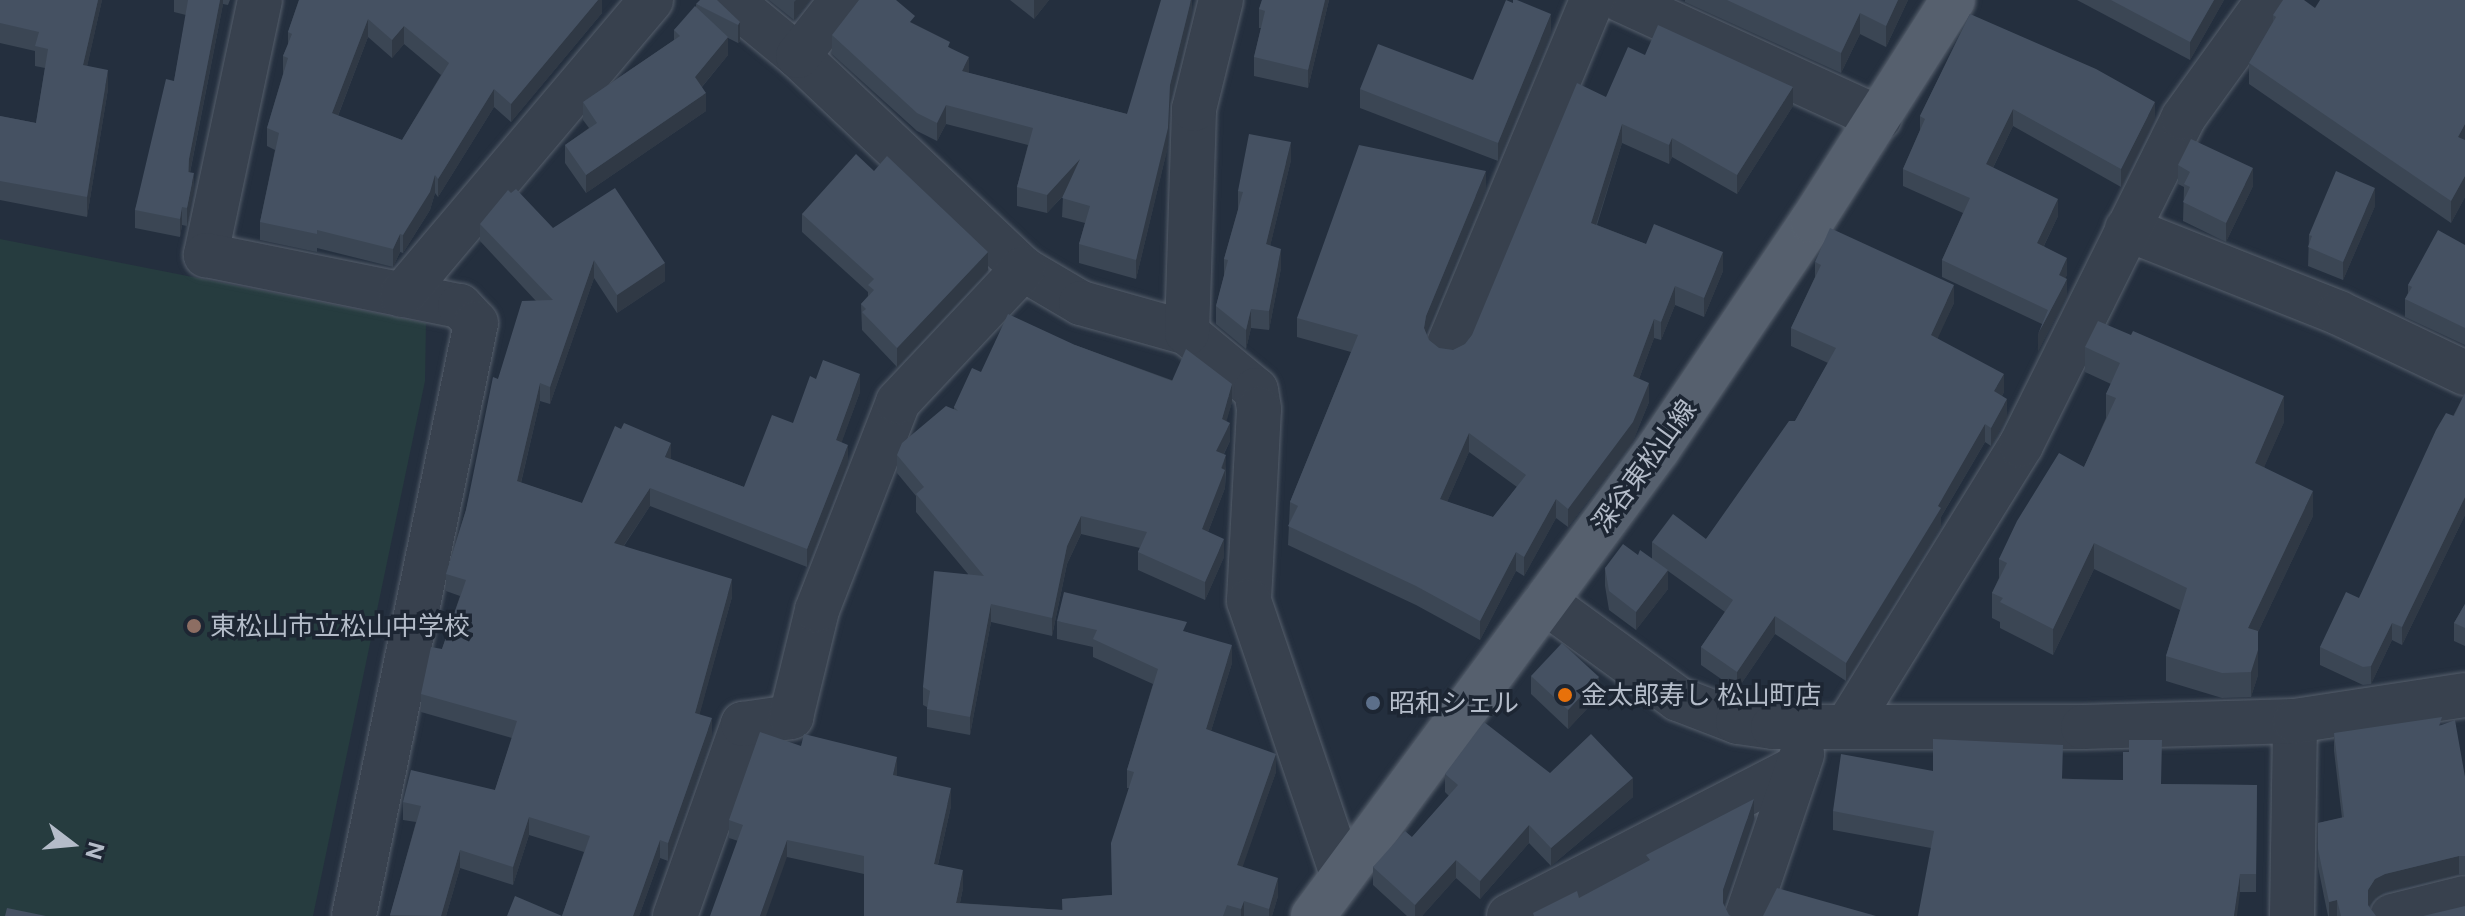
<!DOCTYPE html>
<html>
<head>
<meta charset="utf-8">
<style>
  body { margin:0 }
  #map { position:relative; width:2465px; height:916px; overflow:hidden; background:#242f3e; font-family:"Public Sans","Noto Sans JP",sans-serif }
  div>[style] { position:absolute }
  .green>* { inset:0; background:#263c3f }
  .roads { filter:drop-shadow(0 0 2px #565f6c) drop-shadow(0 0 2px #565f6c) }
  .minor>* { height:44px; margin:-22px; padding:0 22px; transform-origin:22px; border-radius:22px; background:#38414e }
  .tertiary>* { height:44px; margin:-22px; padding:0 22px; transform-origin:22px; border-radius:22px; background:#38414e }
  .primary>* { height:44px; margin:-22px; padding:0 22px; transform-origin:22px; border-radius:22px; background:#56606e }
  .wall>* { inset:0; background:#3b4654 }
  .shaded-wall>* { inset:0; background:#303945 }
  .building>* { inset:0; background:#455162 }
  .dots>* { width:22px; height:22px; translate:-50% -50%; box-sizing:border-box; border:4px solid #1d2633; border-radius:50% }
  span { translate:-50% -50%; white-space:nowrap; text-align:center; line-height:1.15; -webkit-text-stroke:7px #1d2633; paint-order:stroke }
  .street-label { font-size:26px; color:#b4bcc9 }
  .poi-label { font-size:26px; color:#b4bcc9 }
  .left { translate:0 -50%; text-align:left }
  .north { position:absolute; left:32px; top:804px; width:80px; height:80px; -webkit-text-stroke:6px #1d2633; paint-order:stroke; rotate:106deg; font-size:22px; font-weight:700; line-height:32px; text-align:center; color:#b4bcc9 }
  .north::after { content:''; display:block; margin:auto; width:28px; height:36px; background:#b4bcc9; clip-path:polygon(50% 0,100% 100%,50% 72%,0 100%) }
</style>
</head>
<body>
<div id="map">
  <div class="green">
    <i style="clip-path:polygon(0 239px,426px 323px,425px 381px,313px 916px,0 916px)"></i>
  </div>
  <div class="roads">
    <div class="minor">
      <i style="left:260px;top:0;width:261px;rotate:102deg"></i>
      <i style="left:206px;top:255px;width:259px;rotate:11.4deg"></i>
      <i style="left:460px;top:306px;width:23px;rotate:47deg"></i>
      <i style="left:476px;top:323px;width:605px;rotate:101.63deg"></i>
      <i style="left:730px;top:0;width:88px;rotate:39.5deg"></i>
      <i style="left:798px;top:56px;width:310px;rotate:43.4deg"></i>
      <i style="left:1023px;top:269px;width:67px;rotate:30.4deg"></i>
      <i style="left:1081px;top:303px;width:110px;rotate:15.8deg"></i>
      <i style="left:1187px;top:333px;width:89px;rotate:39.6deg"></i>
      <i style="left:1256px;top:390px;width:19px;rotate:81deg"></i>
      <i style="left:1259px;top:409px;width:192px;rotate:93deg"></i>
      <i style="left:1249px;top:601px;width:288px;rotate:71.2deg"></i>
      <i style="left:1621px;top:0;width:284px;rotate:24.6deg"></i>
      <i style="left:798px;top:56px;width:71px;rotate:-51.8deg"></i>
      <i style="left:2127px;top:229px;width:228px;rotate:21.6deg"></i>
      <i style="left:2339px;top:313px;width:140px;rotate:25.5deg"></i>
      <i style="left:402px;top:295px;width:386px;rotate:-49.8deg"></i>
      <i style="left:1187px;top:333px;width:224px;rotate:-88.2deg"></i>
      <i style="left:1194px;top:109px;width:112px;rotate:-76.1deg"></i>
      <i style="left:1449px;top:344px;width:373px;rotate:-67.4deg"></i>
      <i style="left:1848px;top:725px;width:329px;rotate:-58.3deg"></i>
      <i style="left:2021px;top:445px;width:365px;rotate:-63.6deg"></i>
      <i style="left:2183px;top:118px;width:145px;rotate:-54.2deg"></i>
      <i style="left:675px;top:916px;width:204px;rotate:-70.5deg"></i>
      <i style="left:743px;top:724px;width:49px;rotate:-8.3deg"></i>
      <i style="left:791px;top:717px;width:110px;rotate:-76.3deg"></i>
      <i style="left:817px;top:610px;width:223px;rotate:-68.7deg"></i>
      <i style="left:898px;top:402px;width:183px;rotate:-46.8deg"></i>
      <i style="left:1509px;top:916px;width:325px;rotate:-27.3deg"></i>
      <i style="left:1747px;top:916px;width:171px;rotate:-71.2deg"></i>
      <i style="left:2292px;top:916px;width:195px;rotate:-89.1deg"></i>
      <i style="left:2392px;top:916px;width:75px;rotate:-13.9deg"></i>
    </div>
    <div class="tertiary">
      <i style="left:1545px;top:602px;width:165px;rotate:36.1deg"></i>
      <i style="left:1678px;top:699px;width:64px;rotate:21deg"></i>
      <i style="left:1738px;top:722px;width:35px;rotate:8deg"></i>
      <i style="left:1773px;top:727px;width:310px"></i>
      <i style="left:2083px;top:727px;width:212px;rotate:-1.6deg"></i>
      <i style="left:2295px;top:721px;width:172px;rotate:-8.7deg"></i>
    </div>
    <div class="primary">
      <i style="left:1313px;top:916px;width:581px;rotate:-53.54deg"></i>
      <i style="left:1658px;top:449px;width:275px;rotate:-56deg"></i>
      <i style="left:1812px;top:221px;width:262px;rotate:-57.5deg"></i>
    </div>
  </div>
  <div class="wall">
    <i style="clip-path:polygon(0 0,102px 0,87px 66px,108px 89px,87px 217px,0 200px,0 116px,36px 123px,45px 68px,35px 66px,35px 51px,0 43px)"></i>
    <i style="clip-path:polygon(174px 0,230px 0,228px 5px,223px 4px,190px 173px,194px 191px,187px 226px,182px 225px,180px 237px,135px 228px,135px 210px,174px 81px,186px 15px,174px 12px)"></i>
    <i style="clip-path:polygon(evenodd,299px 0,602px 0,602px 13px,511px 122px,494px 107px,438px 197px,435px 193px,430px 210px,403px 253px,400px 252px,393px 267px,317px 248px,317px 252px,260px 240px,260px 222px,275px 150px,267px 146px,267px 128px,283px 74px,283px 56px,288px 45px,288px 32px,299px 0,368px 37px,392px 58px,404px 44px,441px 75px,402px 140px,338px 116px,368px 37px)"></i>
    <i style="clip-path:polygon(769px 0,810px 0,794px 20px)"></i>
    <i style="clip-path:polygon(1010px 0,1049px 0,1034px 19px)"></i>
    <i style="clip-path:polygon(1192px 0,1192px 14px,1170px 103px,1168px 146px,1136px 279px,1079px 263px,1079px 244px,1085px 223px,1062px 217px,1063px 196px,1047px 213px,1017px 206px,1017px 187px,1028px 145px,946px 124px,937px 141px,917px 131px,832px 54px,832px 35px,915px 25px,950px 48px,969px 73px,1127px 114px)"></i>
    <i style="clip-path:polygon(1262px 0,1329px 0,1308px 88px,1254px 76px,1254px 57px,1261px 28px,1259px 28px,1259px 9px)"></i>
    <i style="clip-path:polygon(1685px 0,1908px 0,1886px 47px,1860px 34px,1841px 73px,1685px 2px)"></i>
    <i style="clip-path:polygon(2077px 0,2224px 0,2190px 60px)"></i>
    <i style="clip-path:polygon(2465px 0,2465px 197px,2451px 223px,2249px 84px,2249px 63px,2273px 22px,2273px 15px,2315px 8px)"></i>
    <i style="clip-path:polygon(696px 4px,740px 22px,740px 41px,738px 43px,728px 38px,728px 55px,702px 87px,706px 111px,586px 193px,565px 163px,565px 145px,589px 128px,583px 120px,583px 102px,674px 40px,674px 30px,696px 8px)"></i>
    <i style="clip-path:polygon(1970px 14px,2155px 119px,2121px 187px,2013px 126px,1993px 168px,2058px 216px,2044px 246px,2067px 275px,2065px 278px,2067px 296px,2038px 351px,2042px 324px,1942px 277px,1942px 260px,1963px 213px,1903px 186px,1903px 169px,1920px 130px,1920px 116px)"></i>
    <i style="clip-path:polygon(1551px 33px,1498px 161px,1360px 108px,1360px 89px,1473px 80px)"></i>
    <i style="clip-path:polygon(evenodd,1645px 55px,1793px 106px,1737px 194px,1672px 157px,1669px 164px,1622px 143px,1597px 225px,1646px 244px,1723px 271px,1704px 317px,1675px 305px,1661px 340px,1654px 338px,1639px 379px,1649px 402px,1633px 441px,1568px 527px,1556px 518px,1524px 576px,1516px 571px,1480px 640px,1416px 605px,1288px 545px,1290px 502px,1351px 352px,1297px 337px,1297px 318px,1486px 189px,1426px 333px,1429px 340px,1439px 348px,1453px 350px,1465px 344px,1472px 335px,1606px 97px,1645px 55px,1469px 452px,1517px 487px,1493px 517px,1447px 502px,1469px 452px)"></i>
    <i style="clip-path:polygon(1291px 160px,1270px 246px,1281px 268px,1269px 330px,1251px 328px,1246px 349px,1216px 324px,1216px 306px,1224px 276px,1224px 259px,1238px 210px,1238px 191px)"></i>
    <i style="clip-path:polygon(2178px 165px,2253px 186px,2226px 242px,2183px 221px,2184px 187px,2178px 184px)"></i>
    <i style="clip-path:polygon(874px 171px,988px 270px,897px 367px,862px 330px,861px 304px,868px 296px,868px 292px,802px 232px,802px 214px)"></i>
    <i style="clip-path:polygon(2375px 206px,2343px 280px,2308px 266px,2309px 235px)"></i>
    <i style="clip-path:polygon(480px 224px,553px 228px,665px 281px,617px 313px,594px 278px,550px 404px,540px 401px,521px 483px,582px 503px,671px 459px,744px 487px,793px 423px,860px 392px,841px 443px,848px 463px,807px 567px,650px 506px,624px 546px,732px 597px,699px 715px,712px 736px,668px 861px,660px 858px,639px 916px,507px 916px,562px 916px,584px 852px,529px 835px,513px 885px,460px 868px,446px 916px,390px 916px,416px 822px,403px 820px,403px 802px,495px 790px,512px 738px,421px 712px,421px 694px,442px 649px,460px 596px,446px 591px,446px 574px,466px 510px,498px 379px,536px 301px,480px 241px)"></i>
    <i style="clip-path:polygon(2465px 245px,2465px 345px,2405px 317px,2405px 299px,2408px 293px,2408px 285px)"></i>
    <i style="clip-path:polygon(1815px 262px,1954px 303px,1937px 338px,2004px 392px,2002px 396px,2007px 417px,1991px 446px,1985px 442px,1941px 517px,1941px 526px,1846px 681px,1775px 634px,1737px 690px,1701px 665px,1701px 647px,1725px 612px,1668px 571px,1668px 589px,1636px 630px,1609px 610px,1605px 586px,1605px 568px,1638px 555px,1652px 559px,1652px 542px,1706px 539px,1795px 421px,1828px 363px,1791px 346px,1791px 328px,1815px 277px)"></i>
    <i style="clip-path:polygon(1075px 345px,1232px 402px,1226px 421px,1230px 441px,1224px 454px,1226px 473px,1225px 488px,1208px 532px,1224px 557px,1205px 600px,1138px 570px,1138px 552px,1140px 548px,1081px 534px,1067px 564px,1052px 636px,991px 622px,970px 735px,927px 727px,927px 707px,923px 705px,923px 687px,968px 574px,916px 512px,916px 496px,897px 473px,897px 455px,954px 409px,954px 407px,981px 372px)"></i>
    <i style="clip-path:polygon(2085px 347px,2284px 422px,2264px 467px,2313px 516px,2258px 632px,2258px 675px,2251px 697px,2222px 698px,2166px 681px,2166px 656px,2180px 610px,2094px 569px,2053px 655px,2000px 628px,2000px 622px,1992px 618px,1992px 593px,1999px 578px,1999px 559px,2084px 467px,2106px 418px,2106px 394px,2111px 384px,2085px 372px)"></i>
    <i style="clip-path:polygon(2465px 393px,2465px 515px,2402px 645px,2392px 640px,2371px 684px,2363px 685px,2320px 665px,2320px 647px,2359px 598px)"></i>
    <i style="clip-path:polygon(2465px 604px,2465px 646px,2454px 641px,2454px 623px)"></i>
    <i style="clip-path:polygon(1057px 621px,1187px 632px,1232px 663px,1211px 731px,1276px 772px,1242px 867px,1278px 896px,1272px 916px,864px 916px,864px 874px,787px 857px,729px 838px,729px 820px,801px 746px,897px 776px,951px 806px,938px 865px,963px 888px,960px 903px,1062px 910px,1062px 899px,1112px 895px,1129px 788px,1127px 788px,1127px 770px,1153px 684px,1093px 657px,1093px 647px,1057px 639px)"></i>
    <i style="clip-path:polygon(1531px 676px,1599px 696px,1568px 729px,1531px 694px)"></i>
    <i style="clip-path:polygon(2442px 725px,2465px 777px,2465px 874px,2459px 874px,2385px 892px,2375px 898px,2369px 907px,2376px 916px,2328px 916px,2318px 867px,2318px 823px,2342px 818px,2334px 751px,2334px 733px)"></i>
    <i style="clip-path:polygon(1933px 771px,2161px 784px,2257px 785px,2256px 892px,2240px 892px,1931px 848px,1833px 830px,1833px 811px)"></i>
    <i style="clip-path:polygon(1550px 773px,1633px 797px,1551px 866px,1529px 843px,1480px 899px,1456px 878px,1422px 916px,1407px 916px,1373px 885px,1373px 867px,1412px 837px,1449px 796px,1445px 792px,1445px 774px)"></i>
  </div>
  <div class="shaded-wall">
    <i style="clip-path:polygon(98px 0,102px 0,83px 85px,83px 65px)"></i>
    <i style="clip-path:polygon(220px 0,223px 0,223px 4px,189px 177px,189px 159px)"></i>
    <i style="clip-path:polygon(598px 0,602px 0,602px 13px,511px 122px,511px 104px)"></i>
    <i style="clip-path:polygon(796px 0,810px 0,794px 20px,794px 2px)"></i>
    <i style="clip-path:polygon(1034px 0,1049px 0,1034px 19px)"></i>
    <i style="clip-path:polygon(1191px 0,1192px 0,1192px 14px,1170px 103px,1168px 146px,1136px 279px,1136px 260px,1170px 85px)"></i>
    <i style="clip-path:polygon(1325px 0,1329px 0,1308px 88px,1308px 70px)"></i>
    <i style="clip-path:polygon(1898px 0,1908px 0,1886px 47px,1886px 26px)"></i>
    <i style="clip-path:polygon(2214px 0,2224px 0,2190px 60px,2190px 42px)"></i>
    <i style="clip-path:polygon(1860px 13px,1860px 34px,1841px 73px,1841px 53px)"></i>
    <i style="clip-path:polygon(1551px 14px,1551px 33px,1498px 161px,1498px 143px)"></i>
    <i style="clip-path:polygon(368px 19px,368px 37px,332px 131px,332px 113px)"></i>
    <i style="clip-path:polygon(740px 22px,740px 41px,738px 43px,738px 25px)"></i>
    <i style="clip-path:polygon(404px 26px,404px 44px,392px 58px,392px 40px)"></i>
    <i style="clip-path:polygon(728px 37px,728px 55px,695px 95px,695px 77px)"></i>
    <i style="clip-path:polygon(969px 57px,969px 76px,962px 71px)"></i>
    <i style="clip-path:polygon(108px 70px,108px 89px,87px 217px,87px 197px)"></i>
    <i style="clip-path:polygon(1793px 87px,1793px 106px,1737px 194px,1737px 175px)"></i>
    <i style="clip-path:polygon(494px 89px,494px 107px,438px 197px,438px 179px)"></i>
    <i style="clip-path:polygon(706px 93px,706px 111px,586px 193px,586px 175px)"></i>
    <i style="clip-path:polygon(2155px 102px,2155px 119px,2121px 187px,2121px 169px)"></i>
    <i style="clip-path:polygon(946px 105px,946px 124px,937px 141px,937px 123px)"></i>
    <i style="clip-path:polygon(2013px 109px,2013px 126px,1986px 182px,1986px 164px)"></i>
    <i style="clip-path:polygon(1622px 124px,1622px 143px,1591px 241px,1591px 223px)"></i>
    <i style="clip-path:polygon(2465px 124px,2465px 145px,2458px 137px)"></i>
    <i style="clip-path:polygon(1672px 138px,1672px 157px,1669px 164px,1669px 145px)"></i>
    <i style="clip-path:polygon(1291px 142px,1291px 160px,1266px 263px,1266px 244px)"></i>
    <i style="clip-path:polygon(1080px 159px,1080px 177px,1047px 213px,1047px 195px)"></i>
    <i style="clip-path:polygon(2253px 168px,2253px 186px,2226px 242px,2226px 223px)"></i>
    <i style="clip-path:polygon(1486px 171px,1486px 189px,1426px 334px,1424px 328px,1426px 316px)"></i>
    <i style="clip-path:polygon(194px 173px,194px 191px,187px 226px,187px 208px)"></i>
    <i style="clip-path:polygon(435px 175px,435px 193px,430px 210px,403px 253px,403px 235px)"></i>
    <i style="clip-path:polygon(2465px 176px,2465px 197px,2451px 223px,2451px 201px)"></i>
    <i style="clip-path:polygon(2375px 188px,2375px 206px,2343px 280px,2343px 262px)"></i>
    <i style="clip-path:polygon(2058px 199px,2058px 216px,2037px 260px,2037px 243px)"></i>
    <i style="clip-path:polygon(182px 207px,182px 225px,180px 237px,180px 219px)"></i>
    <i style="clip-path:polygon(400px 234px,400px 252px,393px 267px,393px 249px)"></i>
    <i style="clip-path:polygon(1281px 249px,1281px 268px,1269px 330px,1269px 311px)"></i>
    <i style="clip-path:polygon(988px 252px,988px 270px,897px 367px,897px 348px)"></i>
    <i style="clip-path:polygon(1723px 252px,1723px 271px,1704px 317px,1704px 298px)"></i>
    <i style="clip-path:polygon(2067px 258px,2067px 275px,2059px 292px,2059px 275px)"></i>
    <i style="clip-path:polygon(594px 260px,594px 278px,550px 404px,550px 387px)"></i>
    <i style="clip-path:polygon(665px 263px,665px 281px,617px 313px,617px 295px)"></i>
    <i style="clip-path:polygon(2067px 279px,2067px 296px,2038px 351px,2038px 334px)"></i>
    <i style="clip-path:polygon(1954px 285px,1954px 303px,1931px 353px,1931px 335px)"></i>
    <i style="clip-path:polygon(1675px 286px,1675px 305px,1661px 340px,1661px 322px)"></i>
    <i style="clip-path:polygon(1251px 309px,1251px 328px,1246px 349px,1246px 330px)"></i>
    <i style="clip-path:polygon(1654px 319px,1654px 338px,1633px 395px,1633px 376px)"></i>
    <i style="clip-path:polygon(860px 374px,860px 392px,836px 458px,836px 440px)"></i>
    <i style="clip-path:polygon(2004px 374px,2004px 392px,1994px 409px,1994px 391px)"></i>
    <i style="clip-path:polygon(540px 383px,540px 401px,517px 499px,517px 481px)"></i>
    <i style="clip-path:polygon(1649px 383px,1649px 402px,1633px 441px,1568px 527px,1568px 509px)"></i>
    <i style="clip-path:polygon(1232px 384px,1232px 402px,1222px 437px,1222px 419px)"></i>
    <i style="clip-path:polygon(2284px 396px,2284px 422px,2255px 488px,2255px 463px)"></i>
    <i style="clip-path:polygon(2007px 399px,2007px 417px,1991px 446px,1991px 428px)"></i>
    <i style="clip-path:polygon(1230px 423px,1230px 441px,1216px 469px,1216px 451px)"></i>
    <i style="clip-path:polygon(1985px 424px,1985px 442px,1941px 517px,1941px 526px,1846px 681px,1846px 663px)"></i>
    <i style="clip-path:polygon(1469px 433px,1469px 452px,1440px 518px,1440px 499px)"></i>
    <i style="clip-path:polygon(671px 443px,671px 461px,665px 457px)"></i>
    <i style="clip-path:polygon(848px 445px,848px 463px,807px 567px,807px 549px)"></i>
    <i style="clip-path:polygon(1226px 455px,1225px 488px,1202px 547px,1202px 529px)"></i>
    <i style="clip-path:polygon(650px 488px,650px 506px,614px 560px,614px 543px)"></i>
    <i style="clip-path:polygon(2313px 491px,2313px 516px,2258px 632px,2258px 675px,2251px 697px,2251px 672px,2248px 628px)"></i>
    <i style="clip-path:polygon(2465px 497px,2465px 515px,2402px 645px,2402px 627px)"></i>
    <i style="clip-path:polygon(1556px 499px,1556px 518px,1524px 576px,1524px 557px)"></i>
    <i style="clip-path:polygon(1081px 516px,1081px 534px,1067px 564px,1052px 636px,1052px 618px,1067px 546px)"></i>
    <i style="clip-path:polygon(1224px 539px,1224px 557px,1205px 600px,1205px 582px)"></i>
    <i style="clip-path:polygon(2094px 543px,2094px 569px,2053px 655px,2053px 629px)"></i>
    <i style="clip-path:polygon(1516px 552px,1516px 571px,1480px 640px,1480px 621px)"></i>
    <i style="clip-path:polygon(1668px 570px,1668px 589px,1636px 630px,1636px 612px)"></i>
    <i style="clip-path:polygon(732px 579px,732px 597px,695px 731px,695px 713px)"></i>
    <i style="clip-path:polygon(991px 604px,991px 622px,970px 735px,970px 717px)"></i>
    <i style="clip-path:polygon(1775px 616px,1775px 634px,1737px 690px,1737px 672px)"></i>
    <i style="clip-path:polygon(2392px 623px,2392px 640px,2371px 684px,2371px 666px)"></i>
    <i style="clip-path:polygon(1232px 645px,1232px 663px,1206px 747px,1206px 729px)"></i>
    <i style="clip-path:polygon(1599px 677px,1599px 696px,1568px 729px,1568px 710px)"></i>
    <i style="clip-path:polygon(712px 718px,712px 736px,668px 861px,668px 843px)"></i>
    <i style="clip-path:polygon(1276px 754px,1276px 772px,1237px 883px,1237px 865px)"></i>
    <i style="clip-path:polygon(897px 757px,897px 775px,893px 793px,893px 775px)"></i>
    <i style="clip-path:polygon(1633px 778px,1633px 797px,1551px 866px,1551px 848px)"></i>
    <i style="clip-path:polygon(951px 788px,951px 806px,934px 882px,934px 864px)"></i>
    <i style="clip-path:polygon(1754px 799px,1754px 818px,1723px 908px,1723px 890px)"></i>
    <i style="clip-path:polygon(529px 817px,529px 835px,513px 885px,513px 867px)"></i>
    <i style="clip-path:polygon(1529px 825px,1529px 843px,1480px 899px,1480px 881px)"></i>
    <i style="clip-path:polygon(660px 840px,660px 858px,639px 916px,633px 916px)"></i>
    <i style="clip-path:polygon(787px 840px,787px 857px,766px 916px,760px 916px)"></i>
    <i style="clip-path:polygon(460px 850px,460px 868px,446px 916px,441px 916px)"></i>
    <i style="clip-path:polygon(2459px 856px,2459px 874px,2385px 892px,2375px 898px,2368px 908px,2368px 890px,2375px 879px,2385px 874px)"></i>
    <i style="clip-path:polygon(1456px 860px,1456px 878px,1422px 916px,1415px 916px,1415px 905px)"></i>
    <i style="clip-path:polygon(963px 870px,963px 888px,957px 916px,956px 903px)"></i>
    <i style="clip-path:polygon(2240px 874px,2240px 892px,2237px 916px,2234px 916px)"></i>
    <i style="clip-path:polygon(1278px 878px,1278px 896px,1272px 916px,1269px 916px,1269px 909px)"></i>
    <i style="clip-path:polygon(2337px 900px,2337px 916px,2329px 916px,2329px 902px)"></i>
    <i style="clip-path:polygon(1244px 901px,1244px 916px,1241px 916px,1241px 909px)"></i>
  </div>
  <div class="building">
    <i style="clip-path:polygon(0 0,98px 0,83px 65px,108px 70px,87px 197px,0 181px,0 116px,36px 123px,48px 49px,35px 46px,39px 32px,0 23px)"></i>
    <i style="clip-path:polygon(188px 0,220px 0,189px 159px,188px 172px,194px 173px,187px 208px,182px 207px,180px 219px,135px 210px,166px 79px,174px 81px)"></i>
    <i style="clip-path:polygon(evenodd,299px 0,598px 0,511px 104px,494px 89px,438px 179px,435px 175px,430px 192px,403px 235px,400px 234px,393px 249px,317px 230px,317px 234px,260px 222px,279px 133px,267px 128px,288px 58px,283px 56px,292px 34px,288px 32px,299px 0,368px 19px,392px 40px,404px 26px,449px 63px,402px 140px,332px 113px,368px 19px)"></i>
    <i style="clip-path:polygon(700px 0,717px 0,740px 22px,738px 25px,696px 4px)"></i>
    <i style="clip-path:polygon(859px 0,896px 0,915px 16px,910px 22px,950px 42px,948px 47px,969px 57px,962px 71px,1127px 114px,1161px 0,1191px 0,1170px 85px,1168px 128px,1136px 260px,1079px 244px,1090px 206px,1062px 198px,1080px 159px,1047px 195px,1017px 187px,1033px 128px,946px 105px,937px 123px,917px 113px,832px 35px)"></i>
    <i style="clip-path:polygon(1262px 0,1325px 0,1308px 70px,1254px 57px,1265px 11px,1259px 9px)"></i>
    <i style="clip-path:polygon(1506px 0,1513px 3px,1513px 0,1517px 0,1551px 14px,1498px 143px,1360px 89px,1378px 44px,1473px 80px)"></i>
    <i style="clip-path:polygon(1727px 0,1898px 0,1886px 26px,1860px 13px,1841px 53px)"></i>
    <i style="clip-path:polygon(2111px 0,2214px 0,2190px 42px)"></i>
    <i style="clip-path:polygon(2283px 0,2304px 0,2315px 8px,2320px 0,2465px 0,2465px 124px,2458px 137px,2465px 140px,2465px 176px,2451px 201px,2249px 63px,2276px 17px,2273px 15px)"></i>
    <i style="clip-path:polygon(695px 6px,728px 37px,695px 77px,706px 93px,586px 175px,565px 145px,597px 123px,583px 102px,680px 36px,674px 30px)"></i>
    <i style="clip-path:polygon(1970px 14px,2096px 69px,2155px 102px,2121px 169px,2013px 109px,1986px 164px,2058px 199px,2037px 243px,2067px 258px,2059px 275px,2067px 279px,2038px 334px,2048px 310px,1942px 260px,1970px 198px,1903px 169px,1925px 119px,1920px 116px)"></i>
    <i style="clip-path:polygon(evenodd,1658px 25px,1793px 87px,1737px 175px,1672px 138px,1669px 145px,1622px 124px,1591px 223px,1646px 244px,1654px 224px,1723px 252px,1704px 298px,1675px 286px,1661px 322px,1654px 319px,1633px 376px,1649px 383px,1633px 422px,1568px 509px,1556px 499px,1524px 557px,1516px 552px,1480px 621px,1416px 586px,1288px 526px,1298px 506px,1290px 502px,1358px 335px,1297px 318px,1359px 145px,1486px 171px,1426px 316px,1424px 328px,1429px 340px,1439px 348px,1453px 350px,1465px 344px,1472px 335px,1577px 83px,1606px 97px,1628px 47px,1645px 55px,1658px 25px,1469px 433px,1526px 475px,1493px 517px,1440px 499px,1469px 433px)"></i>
    <i style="clip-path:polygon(1249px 134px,1291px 142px,1266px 244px,1281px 249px,1269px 311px,1251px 309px,1246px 330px,1216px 306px,1228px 260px,1224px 259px,1243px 192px,1238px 191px)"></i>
    <i style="clip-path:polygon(2191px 139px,2253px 168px,2226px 223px,2183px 202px,2190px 187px,2184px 184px,2190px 172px,2178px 165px)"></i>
    <i style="clip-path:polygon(856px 154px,874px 171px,887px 156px,988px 252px,897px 348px,862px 312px,866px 309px,861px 304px,874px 290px,868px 285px,874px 279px,802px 214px)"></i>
    <i style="clip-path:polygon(2336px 171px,2375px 188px,2343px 262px,2308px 247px,2312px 236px,2309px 235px)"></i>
    <i style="clip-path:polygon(615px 188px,665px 263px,617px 295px,594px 260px,550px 387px,540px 383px,517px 481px,582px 503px,615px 426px,621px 429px,624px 423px,671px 443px,665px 457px,744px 487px,772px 415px,793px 423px,810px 376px,816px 379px,823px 360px,860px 374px,836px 440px,848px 445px,807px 549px,650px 488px,614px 543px,732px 579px,695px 713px,712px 718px,668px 843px,660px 840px,633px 916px,507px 916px,515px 896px,562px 916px,590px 836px,529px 817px,513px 867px,460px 850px,441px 916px,390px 915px,421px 806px,403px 802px,411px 770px,495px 790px,517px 721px,421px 694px,431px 647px,442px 649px,466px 580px,446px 574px,466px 510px,493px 377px,498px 379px,522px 301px,553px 300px,480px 224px,508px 190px,511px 193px,516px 189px,553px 228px)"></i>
    <i style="clip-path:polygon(1830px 228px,1954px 285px,1931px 335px,2004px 374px,1994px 391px,2007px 399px,1991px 428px,1985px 424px,1938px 506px,1941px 508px,1846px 663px,1775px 616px,1737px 672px,1701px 647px,1733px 600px,1652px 542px,1673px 514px,1706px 539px,1789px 421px,1795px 421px,1836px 348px,1791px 328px,1821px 265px,1815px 262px)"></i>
    <i style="clip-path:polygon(2438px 230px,2465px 245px,2465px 328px,2405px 299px,2412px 287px,2408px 285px)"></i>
    <i style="clip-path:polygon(1008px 314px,1075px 345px,1172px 381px,1186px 349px,1232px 384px,1222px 419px,1230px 423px,1216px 451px,1226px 455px,1221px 468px,1225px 470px,1202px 529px,1224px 539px,1205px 582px,1138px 552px,1147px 532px,1081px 516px,1067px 546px,1052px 618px,991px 604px,970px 717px,927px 709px,930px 691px,923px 687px,934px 571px,984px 576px,916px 494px,924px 487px,897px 455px,902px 443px,946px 406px,958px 411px,954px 407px,972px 368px,981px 372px)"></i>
    <i style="clip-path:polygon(2098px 321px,2131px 335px,2133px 331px,2284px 396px,2255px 463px,2313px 491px,2248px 628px,2258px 631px,2258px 650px,2251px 672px,2222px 673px,2166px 656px,2187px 588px,2094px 543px,2053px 629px,2000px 602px,2003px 598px,1992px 593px,2007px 563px,1999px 559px,2017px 521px,2059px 453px,2084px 467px,2116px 398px,2106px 394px,2120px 363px,2085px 347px)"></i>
    <i style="clip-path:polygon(2465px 393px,2465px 497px,2402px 627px,2392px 623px,2371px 666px,2363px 667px,2320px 647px,2346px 592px,2359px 598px,2436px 430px,2446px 413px,2454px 416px)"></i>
    <i style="clip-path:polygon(1623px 544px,1638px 555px,1640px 550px,1668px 570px,1636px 612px,1609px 591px,1605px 568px)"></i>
    <i style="clip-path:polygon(1064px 592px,1187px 622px,1183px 631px,1232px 645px,1206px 729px,1276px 754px,1237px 865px,1278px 878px,1269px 909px,1244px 901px,1241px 909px,1227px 905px,1223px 916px,864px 916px,864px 856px,787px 840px,760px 916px,710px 916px,743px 825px,729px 820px,760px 732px,801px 746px,804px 734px,897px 757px,893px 775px,951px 788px,934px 864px,963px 870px,956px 903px,1063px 910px,1062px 899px,1112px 895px,1111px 843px,1134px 772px,1127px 770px,1158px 669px,1093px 639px,1097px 630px,1057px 621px)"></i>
    <i style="clip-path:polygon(2465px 604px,2465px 628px,2454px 623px)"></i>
    <i style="clip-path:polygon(1562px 643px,1599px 677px,1568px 710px,1531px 676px)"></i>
    <i style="clip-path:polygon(2442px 717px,2439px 726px,2455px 720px,2465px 777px,2465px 856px,2459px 856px,2385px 874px,2375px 879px,2368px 890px,2368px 905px,2376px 916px,2341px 916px,2337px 900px,2329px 902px,2318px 849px,2318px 823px,2344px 817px,2334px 733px)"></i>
    <i style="clip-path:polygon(1484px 722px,1550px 773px,1591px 734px,1633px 778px,1551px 848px,1529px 825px,1480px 881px,1456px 860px,1415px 905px,1373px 867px,1405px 831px,1412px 837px,1458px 785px,1445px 774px)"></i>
    <i style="clip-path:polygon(1933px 739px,2063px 745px,2062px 779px,2123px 780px,2123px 752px,2129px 752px,2129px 740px,2162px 740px,2161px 784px,2257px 785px,2256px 874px,2240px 874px,2234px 916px,1918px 916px,1934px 831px,1833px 811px,1841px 754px,1933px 771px)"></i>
    <i style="clip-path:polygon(1754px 799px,1723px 890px,1723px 903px,1729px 915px,1731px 916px,1534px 916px,1533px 913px,1577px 891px,1579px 898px,1650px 860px,1646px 855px,1650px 853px)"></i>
    <i style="clip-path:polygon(1777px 888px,1876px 916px,1763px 916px)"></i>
    <i style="clip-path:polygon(2465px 906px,2465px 916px,2423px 916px)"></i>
    <i style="clip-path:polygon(7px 908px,46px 916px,5px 916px)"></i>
  </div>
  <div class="dots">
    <i style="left:194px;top:626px;background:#8d6e63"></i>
    <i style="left:1565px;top:695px;background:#e8710a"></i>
    <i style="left:1373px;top:703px;background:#5c6f8a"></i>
  </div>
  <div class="street-label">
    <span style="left:1644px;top:466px;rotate:-54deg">深谷東松山線</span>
  </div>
  <div class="poi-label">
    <span class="left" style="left:210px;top:626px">東松山市立松山中学校</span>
    <span class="left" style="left:1581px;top:695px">金太郎寿し 松山町店</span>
    <span class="left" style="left:1389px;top:703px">昭和シェル</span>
  </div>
  <div class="north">N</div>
</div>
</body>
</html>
